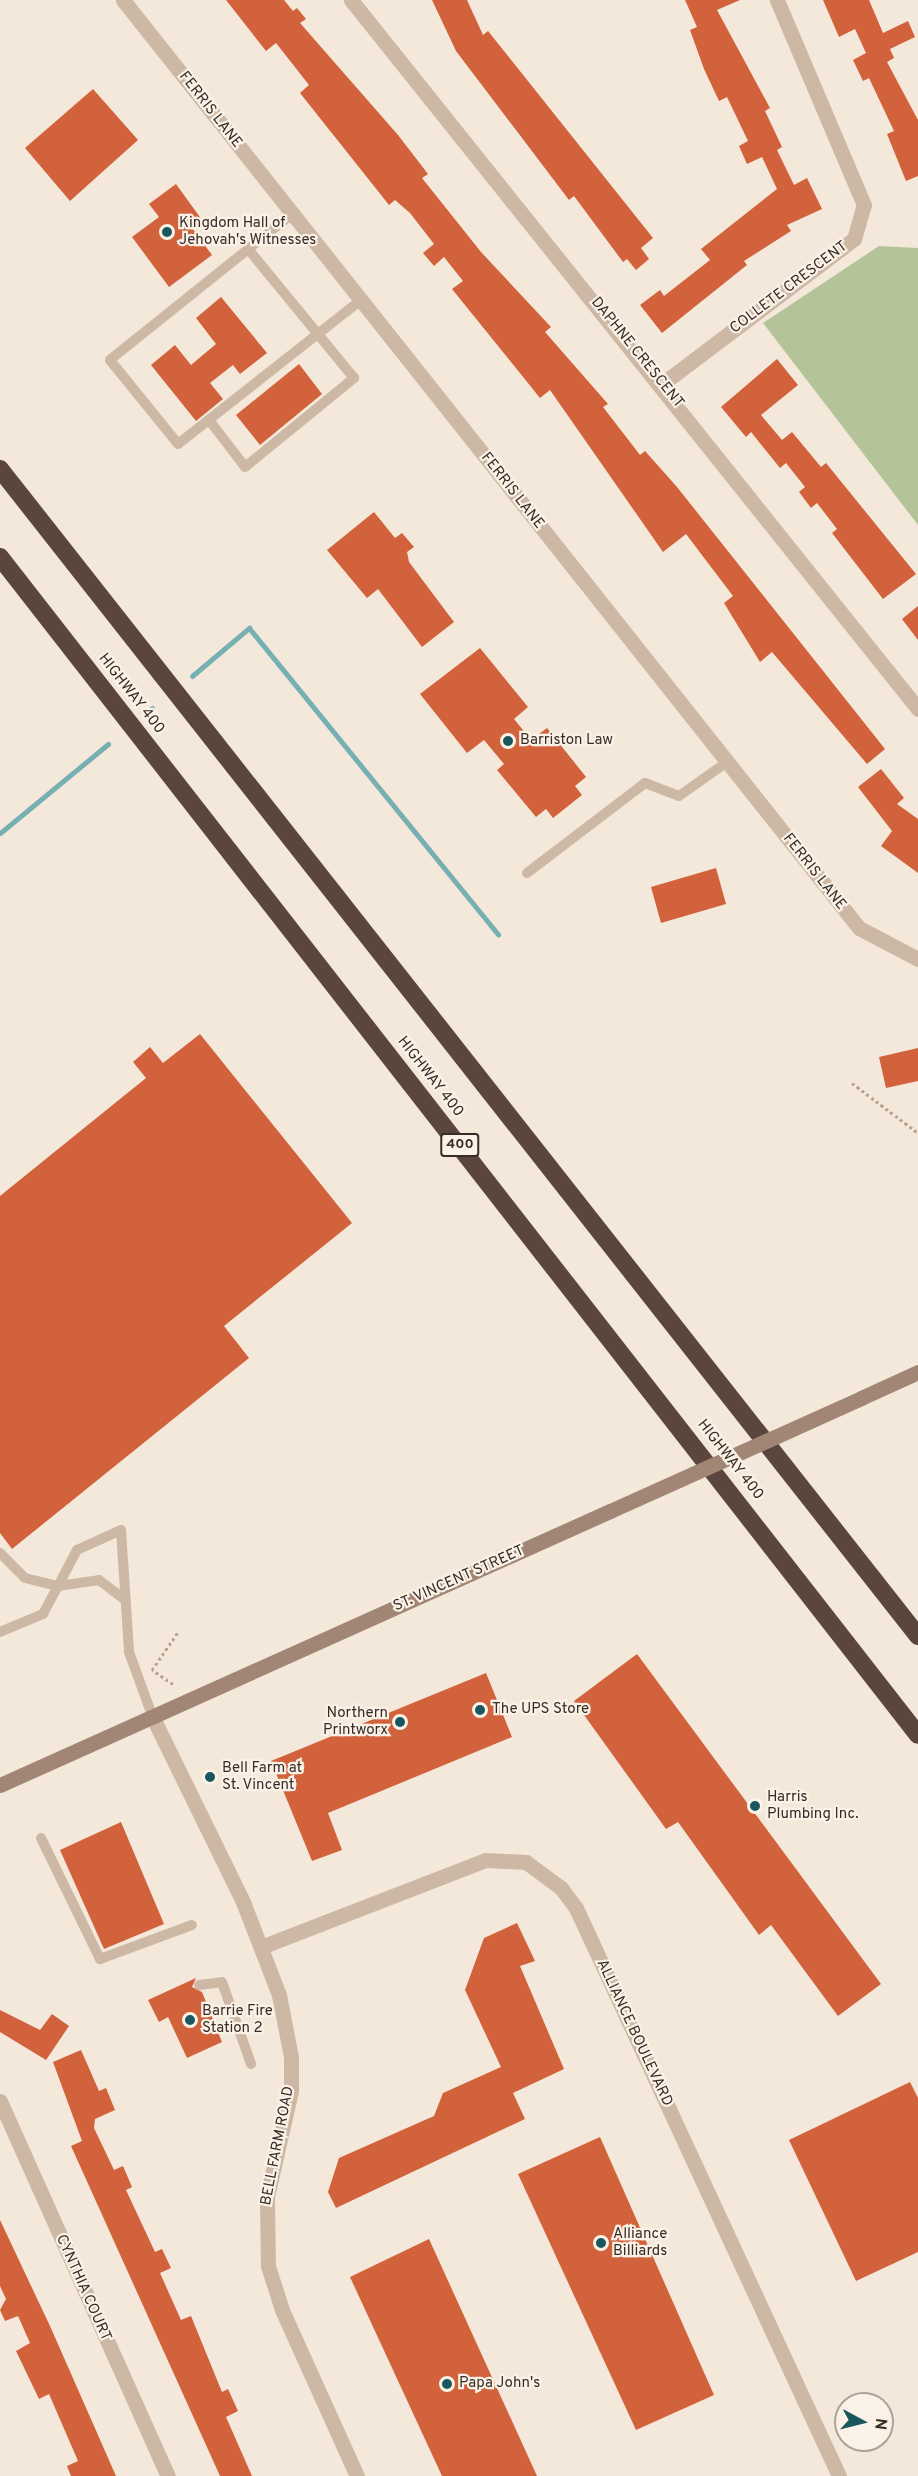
<!DOCTYPE html>
<html>
<head>
<meta charset="utf-8">
<style>
  body { margin:0 }
  #map { position:relative; width:918px; height:2476px; overflow:hidden; background:#f4e8da; font-family:Overpass,sans-serif }
  div>[style] { position:absolute }
  .green>* { inset:0; background:#b5c498 }
  .stream>* { height:5px; margin:-2.5px; padding:0 2.5px; transform-origin:2.5px; border-radius:2.5px; background:#76b0b3 }
  .building>* { inset:0; background:#d1623b }
  .path>* { height:3px; margin-top:-1.5px; transform-origin:0; background:repeating-linear-gradient(90deg,#b9a28f 0 3px,transparent 0 6px) }
  .service>* { height:10px; margin:-5px; padding:0 5px; transform-origin:5px; border-radius:5px; background:#cdb8a5 }
  .minor>* { height:15px; margin:-7.5px; padding:0 7.5px; transform-origin:7.5px; border-radius:7.5px; background:#cdb8a5 }
  .tertiary>* { height:15px; margin:-7.5px; padding:0 7.5px; transform-origin:7.5px; border-radius:7.5px; background:#cdb8a5 }
  .secondary>* { height:15px; margin:-7.5px; padding:0 7.5px; transform-origin:7.5px; border-radius:7.5px; background:#a18676 }
  .motorway>* { height:18px; margin:-9px; padding:0 9px; transform-origin:9px; border-radius:9px; background:#5a463d }
  .secondary-bridge>* { height:15px; margin:-7.5px; padding:0 7.5px; transform-origin:7.5px; border-radius:7.5px; background:#a18676 }
  .dots>* { width:16px; height:16px; translate:-50% -50%; box-sizing:border-box; border:3px solid #fbf2e7; border-radius:50% }
  span { translate:-50% -50%; white-space:nowrap; text-align:center; line-height:1.15; -webkit-text-stroke:4.5px #fbf2e7; paint-order:stroke }
  .shield-label span { padding:2px 4px; background:#fbf2e7; border:2px solid; border-radius:4px; -webkit-text-stroke-width:0 }
  .shield-label { font-size:14px; color:#382c27; font-weight:700 }
  .street-label { font-size:15px; color:#382c27 }
  .poi-label { font-size:15px; color:#382c27 }
  .left { translate:0 -50%; text-align:left }
  .right { translate:-100% -50%; text-align:right }
  .north { position:absolute; left:834px; top:2392px; width:60px; height:60px; box-sizing:border-box; background:#fbf2e7; border:2px solid #ada39a; border-radius:50%; rotate:97deg; font-size:16px; font-weight:700; line-height:24px; text-align:center; color:#382c27 }
  .north::after { content:''; display:block; margin:auto; width:21px; height:27px; background:#18575d; clip-path:polygon(50% 0,100% 100%,50% 72%,0 100%) }
</style>
</head>
<body>
<div id="map">
  <div class="green">
    <i style="clip-path:polygon(879px 246px,918px 248px,918px 525px,763px 323px)"></i>
  </div>
  <div class="stream">
    <i style="left:192px;top:676px;width:75px;rotate:-40.1deg"></i>
    <i style="left:249px;top:628px;width:395px;rotate:50.9deg"></i>
    <i style="left:148px;top:711px;width:5px;rotate:-37deg"></i>
    <i style="left:0;top:833px;width:140px;rotate:-39.5deg"></i>
  </div>
  <div class="building">
    <i style="clip-path:polygon(226px 0,284px 0,293px 11px,297px 8px,306px 19px,300px 23px,398px 135px,428px 174px,422px 178px,481px 252px,551px 327px,545px 332px,608px 404px,603px 407px,640px 455px,645px 451px,677px 487px,885px 749px,867px 764px,772px 652px,760px 662px,724px 603px,733px 596px,686px 534px,663px 552px,550px 390px,540px 398px,452px 289px,463px 281px,444px 257px,434px 266px,423px 253px,434px 244px,410px 213px,395px 200px,389px 205px,300px 93px,309px 85px,276px 43px,266px 51px)"></i>
    <i style="clip-path:polygon(432px 0,467px 0,483px 35px,488px 31px,653px 238px,641px 248px,649px 259px,636px 270px,627px 259px,623px 262px,574px 196px,569px 200px,456px 51px)"></i>
    <i style="clip-path:polygon(685px 0,740px 0,717px 10px,770px 108px,765px 111px,782px 147px,777px 150px,794px 185px,807px 178px,822px 209px,787px 225px,791px 231px,744px 261px,747px 265px,662px 333px,640px 305px,660px 290px,664px 296px,710px 260px,701px 249px,777px 189px,762px 157px,747px 164px,739px 146px,748px 141px,727px 97px,719px 101px,704px 69px,690px 30px,697px 27px)"></i>
    <i style="clip-path:polygon(823px 0,869px 0,883px 33px,908px 21px,915px 37px,890px 49px,894px 58px,887px 62px,918px 120px,918px 176px,906px 181px,887px 134px,894px 131px,869px 78px,863px 81px,853px 60px,866px 53px,855px 29px,839px 37px)"></i>
    <i style="clip-path:polygon(93px 89px,138px 140px,70px 201px,25px 148px)"></i>
    <i style="clip-path:polygon(176px 184px,202px 220px,192px 228px,212px 255px,169px 287px,132px 237px,159px 217px,149px 204px)"></i>
    <i style="clip-path:polygon(221px 297px,267px 353px,240px 374px,233px 365px,210px 383px,223px 399px,196px 421px,151px 365px,175px 345px,191px 365px,216px 344px,196px 318px)"></i>
    <i style="clip-path:polygon(777px 359px,798px 385px,761px 415px,782px 440px,792px 432px,821px 467px,826px 463px,916px 574px,883px 599px,832px 533px,837px 529px,817px 503px,811px 508px,799px 492px,805px 487px,786px 463px,780px 468px,751px 432px,746px 437px,721px 407px)"></i>
    <i style="clip-path:polygon(299px 364px,322px 394px,260px 445px,236px 415px)"></i>
    <i style="clip-path:polygon(374px 512px,395px 538px,402px 533px,414px 547px,407px 552px,409px 562px,454px 622px,422px 647px,378px 589px,367px 598px,327px 550px)"></i>
    <i style="clip-path:polygon(918px 606px,918px 640px,902px 619px)"></i>
    <i style="clip-path:polygon(480px 648px,528px 707px,514px 719px,531px 740px,547px 728px,586px 777px,575px 786px,582px 795px,553px 818px,546px 809px,536px 817px,497px 770px,504px 764px,484px 740px,467px 753px,420px 694px)"></i>
    <i style="clip-path:polygon(881px 769px,904px 798px,897px 804px,918px 819px,918px 873px,881px 846px,892px 831px,858px 787px)"></i>
    <i style="clip-path:polygon(716px 868px,726px 904px,661px 923px,651px 887px)"></i>
    <i style="clip-path:polygon(200px 1034px,352px 1223px,224px 1326px,249px 1358px,12px 1549px,0 1533px,0 1196px,146px 1078px,133px 1062px,150px 1047px,163px 1063px)"></i>
    <i style="clip-path:polygon(918px 1048px,918px 1081px,886px 1088px,879px 1057px)"></i>
    <i style="clip-path:polygon(637px 1654px,881px 1984px,838px 2016px,771px 1925px,759px 1935px,678px 1822px,666px 1829px,574px 1701px)"></i>
    <i style="clip-path:polygon(486px 1673px,512px 1737px,328px 1813px,342px 1850px,312px 1861px,271px 1761px)"></i>
    <i style="clip-path:polygon(121px 1822px,164px 1924px,104px 1949px,60px 1850px)"></i>
    <i style="clip-path:polygon(517px 1923px,535px 1961px,520px 1966px,564px 2069px,513px 2093px,525px 2119px,336px 2208px,328px 2192px,339px 2158px,434px 2116px,443px 2093px,501px 2067px,465px 1990px,484px 1938px)"></i>
    <i style="clip-path:polygon(196px 1978px,192px 1987px,202px 1992px,222px 2042px,187px 2058px,168px 2017px,159px 2022px,148px 2000px)"></i>
    <i style="clip-path:polygon(0 2010px,40px 2030px,52px 2014px,69px 2026px,46px 2060px,0 2032px)"></i>
    <i style="clip-path:polygon(81px 2050px,99px 2091px,106px 2088px,115px 2110px,95px 2119px,94px 2128px,114px 2170px,123px 2166px,132px 2187px,126px 2190px,155px 2252px,162px 2249px,171px 2268px,160px 2273px,181px 2320px,191px 2316px,222px 2392px,228px 2389px,238px 2411px,226px 2417px,252px 2476px,220px 2476px,71px 2146px,82px 2141px,53px 2062px)"></i>
    <i style="clip-path:polygon(910px 2082px,918px 2098px,918px 2252px,856px 2281px,789px 2140px)"></i>
    <i style="clip-path:polygon(600px 2137px,714px 2395px,636px 2430px,518px 2174px)"></i>
    <i style="clip-path:polygon(0 2220px,50px 2326px,116px 2476px,71px 2476px,67px 2466px,78px 2461px,49px 2394px,39px 2399px,16px 2351px,30px 2343px,18px 2316px,5px 2321px,0 2310px,6px 2299px,0 2286px)"></i>
    <i style="clip-path:polygon(429px 2239px,537px 2476px,442px 2476px,350px 2277px)"></i>
  </div>
  <div class="path">
    <i style="left:852px;top:1083px;width:83px;rotate:37.1deg"></i>
    <i style="left:173px;top:1684px;width:25px;rotate:-146deg"></i>
    <i style="left:152px;top:1670px;width:46px;rotate:-55.6deg"></i>
  </div>
  <div class="service">
    <i style="left:292px;top:214px;width:233px;rotate:141.3deg"></i>
    <i style="left:110px;top:360px;width:108px;rotate:51deg"></i>
    <i style="left:178px;top:444px;width:233px;rotate:-38.2deg"></i>
    <i style="left:209px;top:420px;width:59px;rotate:52.5deg"></i>
    <i style="left:245px;top:467px;width:141px;rotate:-39.2deg"></i>
    <i style="left:354px;top:378px;width:167px;rotate:-129.4deg"></i>
    <i style="left:527px;top:873px;width:148px;rotate:-37.3deg"></i>
    <i style="left:645px;top:783px;width:36px;rotate:21deg"></i>
    <i style="left:679px;top:796px;width:59px;rotate:-35.3deg"></i>
    <i style="left:0;top:1553px;width:35px;rotate:45deg"></i>
    <i style="left:25px;top:1578px;width:34px;rotate:14deg"></i>
    <i style="left:58px;top:1586px;width:41px;rotate:-62.2deg"></i>
    <i style="left:77px;top:1550px;width:48px;rotate:-24.4deg"></i>
    <i style="left:121px;top:1530px;width:122px;rotate:86.2deg"></i>
    <i style="left:129px;top:1652px;width:70px;rotate:70deg"></i>
    <i style="left:0;top:1632px;width:47px;rotate:-22.7deg"></i>
    <i style="left:43px;top:1614px;width:32px;rotate:-62deg"></i>
    <i style="left:58px;top:1586px;width:41px;rotate:-8.3deg"></i>
    <i style="left:99px;top:1580px;width:31px;rotate:37deg"></i>
    <i style="left:41px;top:1838px;width:135px;rotate:64deg"></i>
    <i style="left:100px;top:1959px;width:98px;rotate:-20.3deg"></i>
    <i style="left:199px;top:1985px;width:23px;rotate:-7deg"></i>
    <i style="left:222px;top:1982px;width:87px;rotate:70.5deg"></i>
  </div>
  <div class="minor">
    <i style="left:123px;top:0;width:1184px;rotate:51.58deg"></i>
    <i style="left:859px;top:928px;width:67px;rotate:27.7deg"></i>
    <i style="left:351px;top:0;width:908px;rotate:51.35deg"></i>
    <i style="left:662px;top:384px;width:241px;rotate:-37.1deg"></i>
    <i style="left:854px;top:239px;width:35px;rotate:-74deg"></i>
    <i style="left:864px;top:205px;width:223px;rotate:-113deg"></i>
    <i style="left:261px;top:1947px;width:240px;rotate:-21.2deg"></i>
    <i style="left:485px;top:1860px;width:41px;rotate:2.8deg"></i>
    <i style="left:526px;top:1862px;width:44px;rotate:36.6deg"></i>
    <i style="left:561px;top:1888px;width:25px;rotate:53deg"></i>
    <i style="left:576px;top:1908px;width:626px;rotate:65.15deg"></i>
    <i style="left:0;top:2101px;width:411px;rotate:65.9deg"></i>
  </div>
  <div class="tertiary">
    <i style="left:153px;top:1718px;width:205px;rotate:63.9deg"></i>
    <i style="left:243px;top:1902px;width:100px;rotate:68.8deg"></i>
    <i style="left:279px;top:1995px;width:63px;rotate:79deg"></i>
    <i style="left:291px;top:2057px;width:34px;rotate:90deg"></i>
    <i style="left:291px;top:2091px;width:109px;rotate:102.8deg"></i>
    <i style="left:267px;top:2197px;width:69px;rotate:89.2deg"></i>
    <i style="left:268px;top:2266px;width:46px;rotate:72.3deg"></i>
    <i style="left:282px;top:2310px;width:182px;rotate:65.7deg"></i>
  </div>
  <div class="secondary">
    <i style="left:861px;top:1398px;width:63px;rotate:-24.5deg"></i>
    <i style="left:0;top:1785px;width:669px;rotate:-24.19deg"></i>
  </div>
  <div class="motorway">
    <i style="left:0;top:469px;width:1485px;rotate:51.81deg"></i>
    <i style="left:0;top:557px;width:1493px;rotate:52.07deg"></i>
  </div>
  <div class="secondary-bridge">
    <i style="left:610px;top:1511px;width:275px;rotate:-24.2deg"></i>
  </div>
  <div class="dots">
    <i style="left:167px;top:232px;background:#18575d"></i>
    <i style="left:508px;top:741px;background:#18575d"></i>
    <i style="left:480px;top:1710px;background:#18575d"></i>
    <i style="left:400px;top:1722px;background:#18575d"></i>
    <i style="left:210px;top:1777px;background:#18575d"></i>
    <i style="left:755px;top:1806px;background:#18575d"></i>
    <i style="left:190px;top:2020px;background:#18575d"></i>
    <i style="left:601px;top:2243px;background:#18575d"></i>
    <i style="left:447px;top:2384px;background:#18575d"></i>
  </div>
  <div class="shield-label">
    <span style="left:460px;top:1145px">400</span>
  </div>
  <div class="street-label">
    <span style="left:210px;top:110px;rotate:52deg">FERRIS LANE</span>
    <span style="left:789px;top:288px;rotate:-37deg">COLLETE CRESCENT</span>
    <span style="left:637px;top:353px;rotate:51deg">DAPHNE CRESCENT</span>
    <span style="left:512px;top:491px;rotate:52deg">FERRIS LANE</span>
    <span style="left:131px;top:694px;rotate:52deg">HIGHWAY 400</span>
    <span style="left:814px;top:872px;rotate:52deg">FERRIS LANE</span>
    <span style="left:430px;top:1077px;rotate:52deg">HIGHWAY 400</span>
    <span style="left:730px;top:1460px;rotate:52deg">HIGHWAY 400</span>
    <span style="left:459px;top:1579px;rotate:-24deg">ST. VINCENT STREET</span>
    <span style="left:634px;top:2033px;rotate:65deg">ALLIANCE BOULEVARD</span>
    <span style="left:278px;top:2146px;rotate:-79deg">BELL FARM ROAD</span>
    <span style="left:83px;top:2288px;rotate:66deg">CYNTHIA COURT</span>
  </div>
  <div class="poi-label">
    <span class="left" style="left:179px;top:232px">Kingdom Hall of<br>Jehovah's Witnesses</span>
    <span class="left" style="left:520px;top:741px">Barriston Law</span>
    <span class="left" style="left:492px;top:1710px">The UPS Store</span>
    <span class="right" style="left:388px;top:1722px">Northern<br>Printworx</span>
    <span class="left" style="left:222px;top:1777px">Bell Farm at<br>St. Vincent</span>
    <span class="left" style="left:767px;top:1806px">Harris<br>Plumbing Inc.</span>
    <span class="left" style="left:202px;top:2020px">Barrie Fire<br>Station 2</span>
    <span class="left" style="left:613px;top:2243px">Alliance<br>Billiards</span>
    <span class="left" style="left:459px;top:2384px">Papa John's</span>
  </div>
  <div class="north">N</div>
</div>
</body>
</html>
